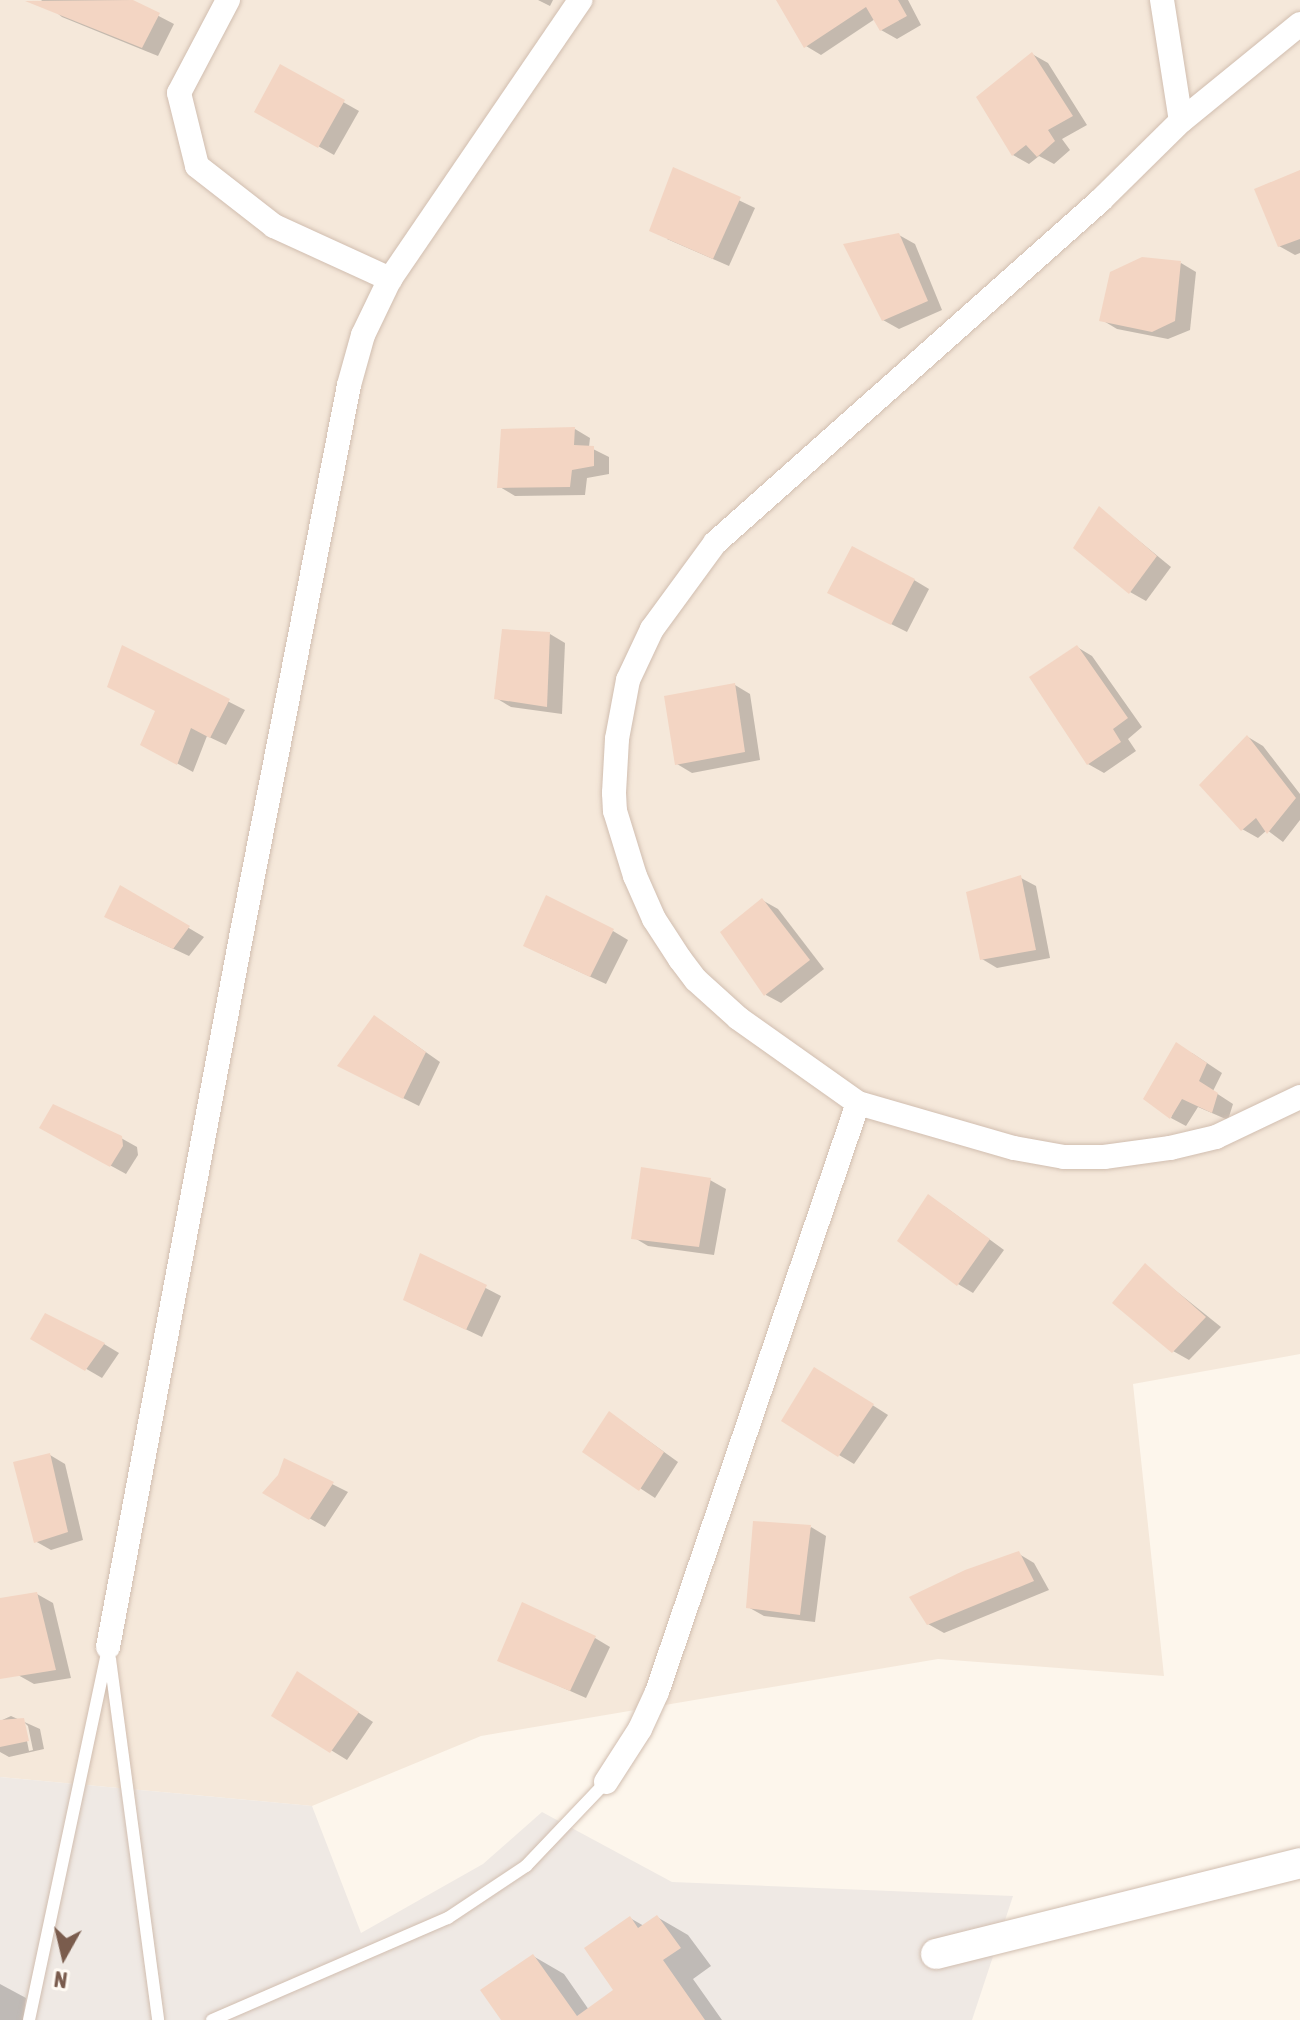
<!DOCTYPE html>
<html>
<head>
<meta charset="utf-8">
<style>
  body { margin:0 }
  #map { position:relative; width:1300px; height:2020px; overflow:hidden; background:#fdf6ec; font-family:"Asap Condensed",sans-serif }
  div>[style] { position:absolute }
  .residential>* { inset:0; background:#f5e8da }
  .industrial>* { inset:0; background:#efe9e4 }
  .shadow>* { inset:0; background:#0003 }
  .building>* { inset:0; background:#f3d5c3 }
  .roads { filter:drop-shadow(0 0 2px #d1beb0) drop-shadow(0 0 2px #d1beb0) }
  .service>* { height:12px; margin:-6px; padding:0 6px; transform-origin:6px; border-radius:6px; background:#fff }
  .minor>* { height:24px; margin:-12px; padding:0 12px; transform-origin:12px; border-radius:12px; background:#fff }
  .tertiary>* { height:30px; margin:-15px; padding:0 15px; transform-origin:15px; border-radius:15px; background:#fff }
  span { translate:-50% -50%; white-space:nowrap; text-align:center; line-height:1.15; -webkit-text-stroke:8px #fffaf3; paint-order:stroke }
  .north { position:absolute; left:24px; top:1916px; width:80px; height:80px; -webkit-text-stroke:6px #fffaf3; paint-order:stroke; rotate:188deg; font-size:22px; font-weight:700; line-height:32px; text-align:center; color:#7a5c4d }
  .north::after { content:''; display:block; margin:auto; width:28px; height:36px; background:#7a5c4d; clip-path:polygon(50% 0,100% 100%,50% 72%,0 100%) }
</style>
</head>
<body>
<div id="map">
  <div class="residential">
    <i style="clip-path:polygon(0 0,1300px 0,1300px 1354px,1133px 1384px,1164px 1676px,938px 1659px,481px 1736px,312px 1806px,0 1777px)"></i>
  </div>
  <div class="industrial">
    <i style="clip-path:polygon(0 1777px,312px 1806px,361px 1933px,483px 1864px,542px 1812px,672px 1882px,1013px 1896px,972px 2020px,0 2020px)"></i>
  </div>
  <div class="shadow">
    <i style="clip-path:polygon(41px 0,128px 0,174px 24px,158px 56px,62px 17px)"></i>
    <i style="clip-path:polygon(538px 0,553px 0,550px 6px)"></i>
    <i style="clip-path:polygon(778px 0,908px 0,921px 25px,897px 39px,881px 30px,875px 19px,821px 55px,806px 46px)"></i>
    <i style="clip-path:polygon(1032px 54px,1048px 63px,1087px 125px,1062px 139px,1070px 150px,1054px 164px,1039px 156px,1029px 164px,1013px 155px)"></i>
    <i style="clip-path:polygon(281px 67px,359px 111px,334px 155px,256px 111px)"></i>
    <i style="clip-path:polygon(674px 169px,755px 208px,729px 266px,667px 239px)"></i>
    <i style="clip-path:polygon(1300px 173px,1300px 253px,1295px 255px,1279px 246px)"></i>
    <i style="clip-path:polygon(899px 235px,915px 244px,942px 310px,899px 329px,883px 320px)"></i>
    <i style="clip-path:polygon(1181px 263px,1196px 272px,1190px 330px,1168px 339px,1117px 329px,1102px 320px)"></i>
    <i style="clip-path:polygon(575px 429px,590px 438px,589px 447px,609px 457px,609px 474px,587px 478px,585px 495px,515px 496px,500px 487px)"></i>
    <i style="clip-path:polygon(1099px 508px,1171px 567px,1146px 601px,1130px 592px)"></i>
    <i style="clip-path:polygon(914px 580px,929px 589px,907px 632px,845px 601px)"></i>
    <i style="clip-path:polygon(550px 634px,565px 643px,562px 714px,511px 707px,496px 698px)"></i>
    <i style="clip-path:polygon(1077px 647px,1092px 656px,1142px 727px,1128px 739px,1136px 751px,1104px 773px,1088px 764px)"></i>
    <i style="clip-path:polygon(123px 648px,245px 710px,226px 745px,207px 736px,193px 772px,158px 753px,157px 711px)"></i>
    <i style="clip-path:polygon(735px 685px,750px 694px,760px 760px,692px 773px,677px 764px)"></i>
    <i style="clip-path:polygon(1248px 737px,1263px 746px,1300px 794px,1300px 820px,1283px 842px,1267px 830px,1258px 838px,1242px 829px)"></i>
    <i style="clip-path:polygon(1021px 878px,1036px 886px,1050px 958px,997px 968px,982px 959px)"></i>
    <i style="clip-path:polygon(121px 888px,204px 937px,189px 956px,122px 925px)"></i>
    <i style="clip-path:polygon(762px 900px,778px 909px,824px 969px,781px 1003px,766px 995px)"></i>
    <i style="clip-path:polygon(613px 931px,628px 940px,606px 984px,541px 954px)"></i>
    <i style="clip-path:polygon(390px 1027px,440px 1062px,419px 1106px,355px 1074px)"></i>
    <i style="clip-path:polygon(1192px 1053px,1222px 1073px,1213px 1091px,1233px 1104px,1228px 1120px,1198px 1107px,1186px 1126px,1171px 1118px)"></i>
    <i style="clip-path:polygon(42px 1128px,121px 1138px,137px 1147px,138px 1155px,126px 1174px)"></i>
    <i style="clip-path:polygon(710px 1180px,726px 1189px,714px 1255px,648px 1246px,633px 1237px)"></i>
    <i style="clip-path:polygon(944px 1206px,1004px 1250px,973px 1293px,958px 1284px)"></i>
    <i style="clip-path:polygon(422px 1255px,501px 1296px,482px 1337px,421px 1308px)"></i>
    <i style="clip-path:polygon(1145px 1266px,1221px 1327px,1189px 1360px,1173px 1351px)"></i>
    <i style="clip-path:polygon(33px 1338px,104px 1344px,119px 1353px,102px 1378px)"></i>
    <i style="clip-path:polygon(830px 1378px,888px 1415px,854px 1464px,839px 1455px)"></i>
    <i style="clip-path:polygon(610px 1413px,678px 1462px,655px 1498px,585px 1452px)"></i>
    <i style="clip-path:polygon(50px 1455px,65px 1464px,83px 1540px,51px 1550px,35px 1541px)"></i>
    <i style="clip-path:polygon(286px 1461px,348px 1492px,325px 1527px,265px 1493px,280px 1476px)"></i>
    <i style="clip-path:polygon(811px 1527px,826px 1536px,815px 1622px,764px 1616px,748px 1607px)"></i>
    <i style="clip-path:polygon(1019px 1554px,1034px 1563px,1049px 1590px,944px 1633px,928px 1624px)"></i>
    <i style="clip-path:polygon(37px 1594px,53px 1603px,71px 1678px,34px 1684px,18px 1675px)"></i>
    <i style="clip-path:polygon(595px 1638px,610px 1647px,586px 1698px,500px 1660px)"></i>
    <i style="clip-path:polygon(313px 1683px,373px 1722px,347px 1760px,274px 1715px)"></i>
    <i style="clip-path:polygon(evenodd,11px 1716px,40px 1729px,44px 1749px,9px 1757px,0 1752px,0 1721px,11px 1716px,23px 1721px,28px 1726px,33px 1750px,29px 1751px,23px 1721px)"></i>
    <i style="clip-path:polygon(657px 1917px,688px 1935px,711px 1966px,693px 1979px,722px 2020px,504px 2020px,533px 1956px,564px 1974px,589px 2010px,616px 1990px,630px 1918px,644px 1926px)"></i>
    <i style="clip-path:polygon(0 1984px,26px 1998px,23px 2020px,0 2020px)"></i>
  </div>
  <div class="building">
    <i style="clip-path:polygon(133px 0,160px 13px,142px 48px,25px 1px)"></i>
    <i style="clip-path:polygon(776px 0,898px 0,907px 16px,880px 31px,866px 7px,804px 48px)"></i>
    <i style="clip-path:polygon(1032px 52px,1073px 116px,1048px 130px,1055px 141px,1037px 157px,1026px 145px,1012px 156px,976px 97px)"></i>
    <i style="clip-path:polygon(280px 64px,345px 100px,318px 148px,254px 112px)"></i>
    <i style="clip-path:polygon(673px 167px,741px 197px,713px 259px,649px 231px)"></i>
    <i style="clip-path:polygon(1300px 170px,1300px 239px,1278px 247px,1254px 189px)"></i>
    <i style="clip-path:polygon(899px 233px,928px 301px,882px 321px,843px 244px)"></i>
    <i style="clip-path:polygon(1142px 257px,1181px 261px,1175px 321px,1152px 332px,1099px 321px,1110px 272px)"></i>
    <i style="clip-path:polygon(575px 427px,574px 445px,594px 446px,594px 466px,572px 470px,570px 487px,497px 488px,501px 429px)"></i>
    <i style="clip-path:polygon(1099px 506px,1157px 556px,1129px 594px,1073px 548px)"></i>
    <i style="clip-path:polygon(852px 546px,915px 579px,891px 625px,827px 593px)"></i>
    <i style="clip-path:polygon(502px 629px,550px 632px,547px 707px,494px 699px)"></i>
    <i style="clip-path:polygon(122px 645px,230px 699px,210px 738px,191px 728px,177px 765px,140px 745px,155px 711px,107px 687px)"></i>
    <i style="clip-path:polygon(1077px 645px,1128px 718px,1113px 729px,1121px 742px,1087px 765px,1029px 677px)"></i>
    <i style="clip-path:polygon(735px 683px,745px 752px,675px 765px,664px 696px)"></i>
    <i style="clip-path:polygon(1247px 735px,1296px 798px,1267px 834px,1256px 818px,1241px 831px,1199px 785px)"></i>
    <i style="clip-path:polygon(1021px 875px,1036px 950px,980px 960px,966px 892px)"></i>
    <i style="clip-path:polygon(120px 885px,190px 926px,173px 949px,104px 917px)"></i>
    <i style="clip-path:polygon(546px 895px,614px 929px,590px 977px,523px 946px)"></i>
    <i style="clip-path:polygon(762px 898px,810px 960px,764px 996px,720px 932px)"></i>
    <i style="clip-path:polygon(374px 1015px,426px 1052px,403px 1099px,337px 1066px)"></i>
    <i style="clip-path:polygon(1176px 1042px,1207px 1063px,1199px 1081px,1218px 1093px,1212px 1113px,1182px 1099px,1170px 1119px,1143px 1099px)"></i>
    <i style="clip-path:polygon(53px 1104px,122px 1136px,123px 1146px,110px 1167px,39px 1128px)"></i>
    <i style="clip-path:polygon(641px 1167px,711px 1178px,699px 1247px,631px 1239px)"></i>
    <i style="clip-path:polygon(928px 1194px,990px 1239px,957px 1286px,897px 1241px)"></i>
    <i style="clip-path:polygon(420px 1253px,487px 1285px,466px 1330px,403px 1300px)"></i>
    <i style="clip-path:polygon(1145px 1263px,1206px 1317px,1172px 1353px,1112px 1303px)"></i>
    <i style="clip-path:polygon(45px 1313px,105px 1343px,85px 1371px,30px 1339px)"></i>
    <i style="clip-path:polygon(814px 1367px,874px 1404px,838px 1457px,781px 1421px)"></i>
    <i style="clip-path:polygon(609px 1411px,664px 1452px,639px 1491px,582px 1452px)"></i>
    <i style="clip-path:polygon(50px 1453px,68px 1532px,34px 1543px,13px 1462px)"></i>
    <i style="clip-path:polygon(284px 1458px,334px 1482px,309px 1520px,262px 1493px,278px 1475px)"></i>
    <i style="clip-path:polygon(753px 1521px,811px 1525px,800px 1615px,746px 1608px)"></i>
    <i style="clip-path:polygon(1019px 1551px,1034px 1581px,927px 1625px,909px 1597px,965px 1570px)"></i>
    <i style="clip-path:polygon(37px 1592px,56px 1670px,0 1679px,0 1598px)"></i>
    <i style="clip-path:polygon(522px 1602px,596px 1636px,570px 1691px,497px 1661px)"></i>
    <i style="clip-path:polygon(297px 1671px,359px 1712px,330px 1753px,271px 1716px)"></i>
    <i style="clip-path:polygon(24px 1718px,29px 1741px,0 1747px,0 1720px)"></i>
    <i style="clip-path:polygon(657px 1915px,681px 1948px,663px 1960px,705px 2020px,501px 2020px,480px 1990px,533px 1954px,577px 2016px,613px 1990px,584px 1948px,630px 1916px,638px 1928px)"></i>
  </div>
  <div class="roads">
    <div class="service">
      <i style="left:110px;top:1659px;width:364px;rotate:82.4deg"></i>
      <i style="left:29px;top:2020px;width:381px;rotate:-78deg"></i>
      <i style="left:212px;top:2020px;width:257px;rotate:-23.4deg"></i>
      <i style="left:448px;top:1918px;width:94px;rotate:-33.7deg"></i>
      <i style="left:526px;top:1866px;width:116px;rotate:-46.4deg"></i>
    </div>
    <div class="minor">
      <i style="left:228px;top:0;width:105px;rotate:117.8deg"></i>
      <i style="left:179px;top:93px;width:75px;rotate:76.1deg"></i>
      <i style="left:197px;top:166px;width:98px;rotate:37.9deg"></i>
      <i style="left:274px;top:226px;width:128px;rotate:24.6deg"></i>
      <i style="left:1162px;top:0;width:122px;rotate:81.1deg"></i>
      <i style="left:1300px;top:24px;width:154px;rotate:140.8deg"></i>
      <i style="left:1181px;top:121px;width:112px;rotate:135.4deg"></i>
      <i style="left:1101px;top:200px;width:516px;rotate:138.38deg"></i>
      <i style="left:715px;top:543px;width:107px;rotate:126.2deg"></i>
      <i style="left:652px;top:629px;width:56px;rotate:115.2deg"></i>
      <i style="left:628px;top:680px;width:60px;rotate:100.6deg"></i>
      <i style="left:617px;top:739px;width:54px;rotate:93.2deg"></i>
      <i style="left:614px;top:793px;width:18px;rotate:87deg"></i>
      <i style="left:615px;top:811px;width:68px;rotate:72.9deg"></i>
      <i style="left:635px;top:876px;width:47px;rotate:66.2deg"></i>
      <i style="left:654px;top:919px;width:48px;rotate:57deg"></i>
      <i style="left:680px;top:959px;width:26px;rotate:53deg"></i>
      <i style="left:696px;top:980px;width:57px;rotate:42.1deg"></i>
      <i style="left:738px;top:1018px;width:147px;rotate:35.3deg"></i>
      <i style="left:858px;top:1103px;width:162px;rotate:16.1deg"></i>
      <i style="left:1014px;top:1148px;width:51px;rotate:10.2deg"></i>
      <i style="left:1064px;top:1157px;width:40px"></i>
      <i style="left:1104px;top:1157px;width:67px;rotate:-7.8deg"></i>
      <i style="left:1170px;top:1148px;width:47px;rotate:-13.4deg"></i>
      <i style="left:1216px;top:1137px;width:93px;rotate:-25.5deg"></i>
      <i style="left:108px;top:1647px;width:727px;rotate:-79.39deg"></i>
      <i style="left:242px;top:932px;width:557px;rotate:-78.93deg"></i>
      <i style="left:349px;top:385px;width:52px;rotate:-74.4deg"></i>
      <i style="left:363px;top:335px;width:62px;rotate:-64.3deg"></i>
      <i style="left:390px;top:279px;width:338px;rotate:-55.7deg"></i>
      <i style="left:606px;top:1782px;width:63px;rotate:-57.3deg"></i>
      <i style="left:640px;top:1729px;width:41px;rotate:-65.3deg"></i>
      <i style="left:657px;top:1692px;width:622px;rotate:-71.16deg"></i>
    </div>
    <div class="tertiary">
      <i style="left:936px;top:1954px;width:375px;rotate:-14deg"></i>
    </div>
  </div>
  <div class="north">N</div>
</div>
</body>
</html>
